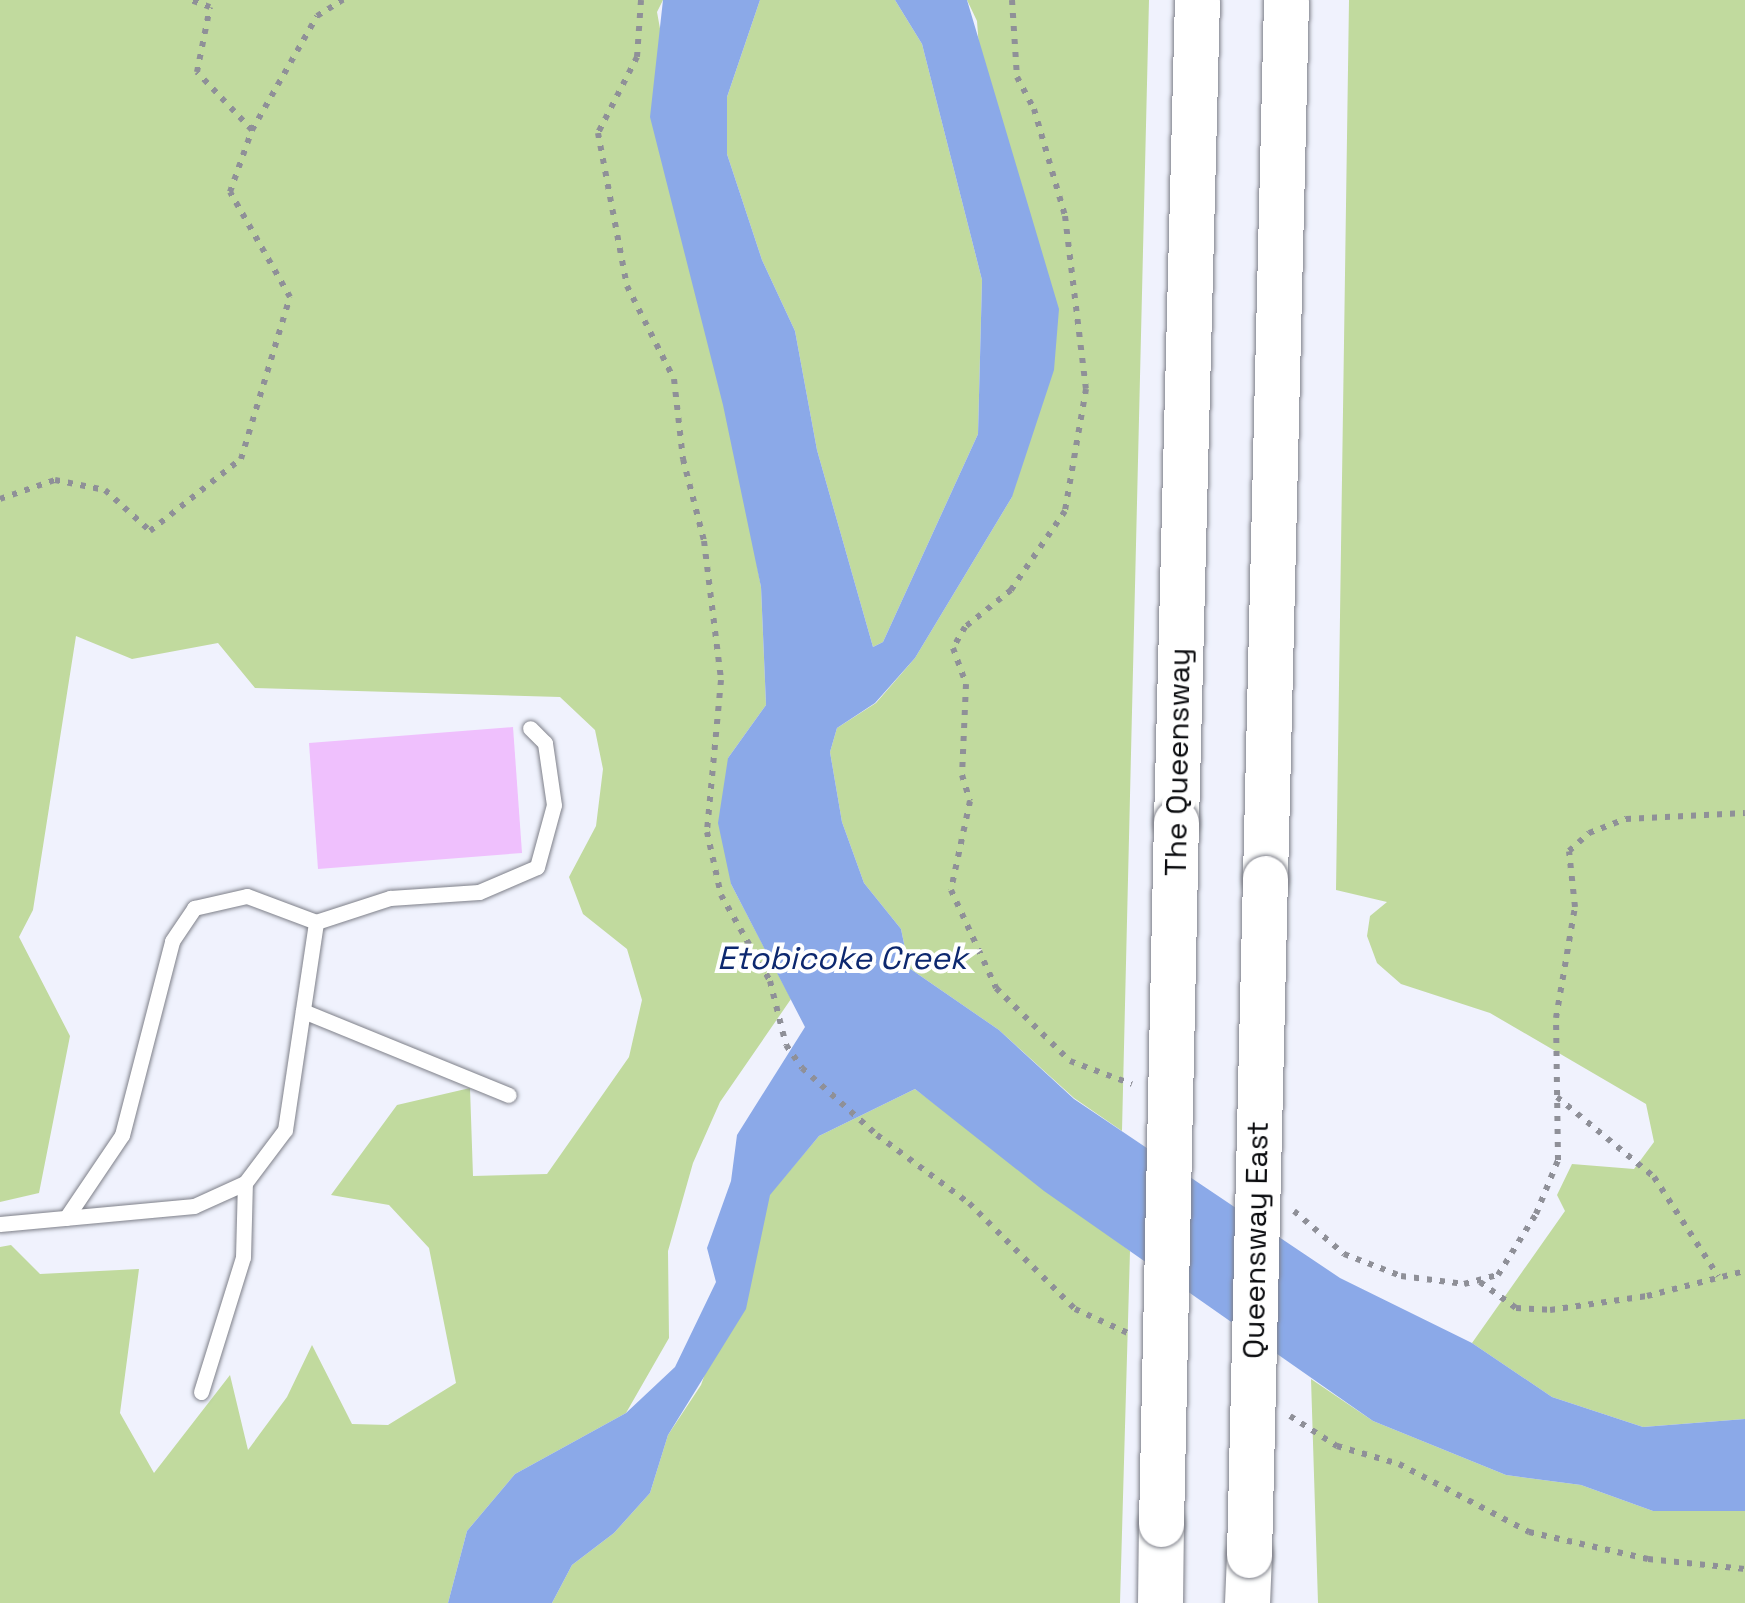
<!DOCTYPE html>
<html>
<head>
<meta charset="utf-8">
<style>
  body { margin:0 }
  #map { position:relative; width:1745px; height:1603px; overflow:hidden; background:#f0f2fd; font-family:"Space Grotesk",sans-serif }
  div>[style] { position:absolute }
  .green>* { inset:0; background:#c1da9e }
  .water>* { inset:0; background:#8ba9e8 }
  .building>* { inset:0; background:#efc0fd }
  .path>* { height:6px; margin-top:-3px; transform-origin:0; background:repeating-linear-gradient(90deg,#8f9098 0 5px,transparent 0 13px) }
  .roads { filter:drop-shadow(0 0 2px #7e8089) drop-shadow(0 0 2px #7e8089) }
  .service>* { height:15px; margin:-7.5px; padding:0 7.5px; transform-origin:7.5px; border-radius:7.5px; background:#fff }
  .secondary>* { height:45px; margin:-22.5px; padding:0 22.5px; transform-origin:22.5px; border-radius:22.5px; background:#fff }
  .bridges { filter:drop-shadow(0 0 2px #7e8089) drop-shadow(0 0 2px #7e8089) }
  .secondary-bridge>* { height:45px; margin:-22.5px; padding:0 22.5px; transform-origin:22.5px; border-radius:22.5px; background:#fff }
  span { translate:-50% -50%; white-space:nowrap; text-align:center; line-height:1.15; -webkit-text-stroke:8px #fff; paint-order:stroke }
  .street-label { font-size:30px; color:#0b0c0f }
  .water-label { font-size:32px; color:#0d286f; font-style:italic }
</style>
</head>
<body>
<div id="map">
  <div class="green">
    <i style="clip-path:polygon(0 0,663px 0,657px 12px,761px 587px,766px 705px,728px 758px,731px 884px,791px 999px,720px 1102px,693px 1163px,668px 1251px,669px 1338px,626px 1413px,515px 1474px,467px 1531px,448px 1603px,0 1603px,0 1247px,11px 1245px,40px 1274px,139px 1269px,120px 1413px,154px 1473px,230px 1375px,248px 1450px,287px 1397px,312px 1345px,352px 1424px,388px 1425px,456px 1383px,429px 1248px,389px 1205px,331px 1195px,397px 1105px,470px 1088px,473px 1176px,547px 1174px,629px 1057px,642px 1000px,627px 949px,583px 914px,569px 877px,596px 826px,603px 769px,595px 730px,560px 697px,255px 688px,218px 643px,132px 659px,76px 636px,33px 910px,19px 937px,70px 1036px,39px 1193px,0 1202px)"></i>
    <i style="clip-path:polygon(760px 0,895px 0,922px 44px,982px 280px,978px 434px,883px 642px,873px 647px,817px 450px,795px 331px,762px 260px,727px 154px,727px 97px)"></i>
    <i style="clip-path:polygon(967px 0,1149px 0,1122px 1131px,1074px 1098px,999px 1030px,909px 968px,901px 929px,864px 883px,842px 822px,830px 752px,837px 728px,876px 703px,915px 658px,1012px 497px,977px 21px)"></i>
    <i style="clip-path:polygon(1349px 0,1745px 0,1745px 1419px,1643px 1427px,1552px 1397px,1472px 1343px,1565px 1211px,1557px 1195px,1572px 1164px,1634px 1169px,1654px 1142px,1646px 1104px,1490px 1013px,1401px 984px,1377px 963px,1367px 936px,1370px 916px,1387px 902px,1336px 890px)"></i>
    <i style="clip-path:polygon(915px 1089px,1130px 1251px,1120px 1603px,552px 1603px,572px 1565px,614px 1533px,650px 1493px,668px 1435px,701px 1385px,769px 1195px,819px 1136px)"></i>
    <i style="clip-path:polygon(1311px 1379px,1373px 1421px,1506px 1475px,1581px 1485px,1653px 1511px,1745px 1511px,1745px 1603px,1318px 1603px)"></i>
  </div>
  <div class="water">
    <i style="clip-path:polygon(663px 0,760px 0,727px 97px,727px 154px,762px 260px,795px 331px,817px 450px,873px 647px,883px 642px,978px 434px,982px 280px,922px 44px,895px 0,967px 0,1059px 309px,1054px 370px,1012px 497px,915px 658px,875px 703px,837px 728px,830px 752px,842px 822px,864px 883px,901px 929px,909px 968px,999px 1030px,1074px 1099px,1340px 1278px,1472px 1343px,1552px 1397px,1643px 1427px,1745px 1419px,1745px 1511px,1653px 1511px,1581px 1485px,1506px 1475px,1373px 1421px,1044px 1191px,915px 1089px,819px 1136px,770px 1195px,746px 1309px,668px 1435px,650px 1493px,614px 1533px,572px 1565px,552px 1603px,448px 1603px,467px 1531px,515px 1474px,626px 1413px,675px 1367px,716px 1282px,707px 1248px,731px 1181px,737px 1135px,805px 1027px,731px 884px,718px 823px,728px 758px,766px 705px,761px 587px,723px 405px,650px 117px)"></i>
  </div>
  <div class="building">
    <i style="clip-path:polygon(513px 727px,522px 853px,318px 869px,309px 743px)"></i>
  </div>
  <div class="path">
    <i style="left:641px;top:0;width:57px;rotate:94deg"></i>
    <i style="left:637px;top:57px;width:85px;rotate:117.2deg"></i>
    <i style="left:598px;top:133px;width:156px;rotate:79.3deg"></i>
    <i style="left:627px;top:286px;width:104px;rotate:63.2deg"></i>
    <i style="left:674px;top:379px;width:81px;rotate:83.6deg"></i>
    <i style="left:683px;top:459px;width:85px;rotate:75.6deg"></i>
    <i style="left:704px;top:541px;width:140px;rotate:83deg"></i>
    <i style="left:721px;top:680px;width:153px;rotate:95.3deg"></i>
    <i style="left:707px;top:832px;width:65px;rotate:77.5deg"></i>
    <i style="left:721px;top:895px;width:99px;rotate:60.3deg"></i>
    <i style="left:770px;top:981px;width:66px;rotate:76deg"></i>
    <i style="left:786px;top:1045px;width:28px;rotate:55deg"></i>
    <i style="left:802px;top:1068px;width:101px;rotate:41.8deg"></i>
    <i style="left:877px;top:1135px;width:114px;rotate:36.5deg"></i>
    <i style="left:969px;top:1203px;width:150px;rotate:45deg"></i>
    <i style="left:1075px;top:1309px;width:58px;rotate:24.4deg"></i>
    <i style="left:1012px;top:0;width:77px;rotate:86.3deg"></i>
    <i style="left:1017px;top:77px;width:36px;rotate:62deg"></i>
    <i style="left:1034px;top:109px;width:111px;rotate:73.8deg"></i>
    <i style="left:1065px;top:216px;width:174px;rotate:83.1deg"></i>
    <i style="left:1086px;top:389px;width:124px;rotate:99.8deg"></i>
    <i style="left:1065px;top:511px;width:96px;rotate:124.4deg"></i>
    <i style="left:1011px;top:590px;width:59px;rotate:141.2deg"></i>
    <i style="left:965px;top:627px;width:24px;rotate:120deg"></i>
    <i style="left:953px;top:648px;width:38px;rotate:70deg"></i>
    <i style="left:966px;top:684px;width:91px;rotate:92.5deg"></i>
    <i style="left:962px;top:775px;width:27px;rotate:73deg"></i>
    <i style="left:970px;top:801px;width:91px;rotate:102.1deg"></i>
    <i style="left:951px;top:890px;width:108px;rotate:65.3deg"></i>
    <i style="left:996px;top:988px;width:104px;rotate:44.6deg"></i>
    <i style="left:1070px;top:1061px;width:66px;rotate:20.4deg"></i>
    <i style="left:252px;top:130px;width:131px;rotate:-60.3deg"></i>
    <i style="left:317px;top:16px;width:31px;rotate:-32deg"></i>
    <i style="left:0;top:499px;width:58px;rotate:-19.1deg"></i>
    <i style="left:55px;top:480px;width:51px;rotate:11.3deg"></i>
    <i style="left:105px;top:490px;width:61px;rotate:42.3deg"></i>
    <i style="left:150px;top:531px;width:116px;rotate:-38.4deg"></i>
    <i style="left:241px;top:459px;width:169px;rotate:-73.2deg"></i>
    <i style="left:290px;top:297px;width:121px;rotate:-119.7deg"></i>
    <i style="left:230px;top:192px;width:66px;rotate:-70.5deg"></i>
    <i style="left:252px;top:130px;width:80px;rotate:-133.5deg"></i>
    <i style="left:197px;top:72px;width:66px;rotate:-78.7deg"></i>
    <i style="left:210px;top:7px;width:20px;rotate:-160deg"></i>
    <i style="left:1557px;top:1097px;width:126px;rotate:39.5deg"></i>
    <i style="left:1654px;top:1177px;width:118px;rotate:57.1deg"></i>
    <i style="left:1294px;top:1211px;width:66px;rotate:40.7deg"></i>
    <i style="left:1344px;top:1254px;width:61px;rotate:21.1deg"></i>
    <i style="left:1401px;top:1276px;width:64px;rotate:7.2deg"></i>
    <i style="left:1464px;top:1284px;width:35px;rotate:-15deg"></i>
    <i style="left:1498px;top:1275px;width:72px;rotate:-58.1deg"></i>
    <i style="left:1536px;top:1214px;width:58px;rotate:-67.8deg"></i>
    <i style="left:1558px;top:1160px;width:142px;rotate:-90.8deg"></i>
    <i style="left:1556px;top:1018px;width:113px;rotate:-80.3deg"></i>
    <i style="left:1575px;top:907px;width:56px;rotate:-96.1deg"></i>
    <i style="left:1569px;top:851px;width:27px;rotate:-42deg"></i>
    <i style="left:1589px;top:833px;width:40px;rotate:-21deg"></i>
    <i style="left:1626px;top:819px;width:119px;rotate:-2.9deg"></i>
    <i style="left:1480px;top:1282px;width:44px;rotate:35.8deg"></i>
    <i style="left:1516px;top:1308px;width:34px;rotate:3deg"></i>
    <i style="left:1550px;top:1310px;width:98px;rotate:-8.2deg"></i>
    <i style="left:1647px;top:1296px;width:101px;rotate:-14.3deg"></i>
    <i style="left:1290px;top:1416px;width:56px;rotate:32.6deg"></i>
    <i style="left:1337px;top:1446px;width:65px;rotate:16.2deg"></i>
    <i style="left:1399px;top:1464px;width:147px;rotate:27.6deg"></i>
    <i style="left:1529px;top:1532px;width:122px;rotate:12.8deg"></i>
    <i style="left:1648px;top:1559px;width:98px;rotate:5.9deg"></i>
  </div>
  <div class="roads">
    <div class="service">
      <i style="left:303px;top:1011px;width:222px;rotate:22.2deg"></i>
      <i style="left:66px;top:1218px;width:100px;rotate:-56deg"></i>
      <i style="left:122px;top:1135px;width:200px;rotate:-75.5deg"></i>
      <i style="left:172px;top:941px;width:40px;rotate:-56deg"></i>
      <i style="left:194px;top:908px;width:54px;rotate:-12.8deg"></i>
      <i style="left:247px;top:896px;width:74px;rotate:20.6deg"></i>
      <i style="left:0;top:1224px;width:195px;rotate:-5.3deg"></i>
      <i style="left:194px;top:1206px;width:56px;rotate:-24.3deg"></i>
      <i style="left:245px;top:1183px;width:66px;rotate:-53deg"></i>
      <i style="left:285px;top:1130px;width:210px;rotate:-81.5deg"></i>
      <i style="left:316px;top:922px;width:78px;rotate:-18deg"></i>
      <i style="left:390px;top:898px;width:89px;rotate:-3.9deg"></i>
      <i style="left:479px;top:892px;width:63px;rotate:-23.3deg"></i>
      <i style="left:537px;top:867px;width:64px;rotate:-74.7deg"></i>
      <i style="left:554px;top:805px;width:63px;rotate:-98.3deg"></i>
      <i style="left:545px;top:743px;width:21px;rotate:-135deg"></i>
      <i style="left:201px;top:1392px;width:141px;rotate:-72.7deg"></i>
      <i style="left:243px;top:1257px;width:74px;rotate:-88.5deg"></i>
    </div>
    <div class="secondary">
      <i style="left:1176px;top:822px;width:822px;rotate:-88.54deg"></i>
      <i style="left:1265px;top:878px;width:878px;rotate:-88.63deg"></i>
      <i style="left:1160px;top:1603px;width:79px;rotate:-89.3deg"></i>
      <i style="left:1247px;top:1603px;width:48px;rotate:-87.6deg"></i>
    </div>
  </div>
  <div class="bridges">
    <div class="secondary-bridge">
      <i style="left:1161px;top:1524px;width:702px;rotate:-88.78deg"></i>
      <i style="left:1249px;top:1555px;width:677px;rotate:-88.65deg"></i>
    </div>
  </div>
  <div class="street-label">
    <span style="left:1178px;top:762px;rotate:-89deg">The Queensway</span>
    <span style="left:1256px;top:1240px;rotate:-89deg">Queensway East</span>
  </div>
  <div class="water-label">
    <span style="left:842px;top:958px">Etobicoke Creek</span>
  </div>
</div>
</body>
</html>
